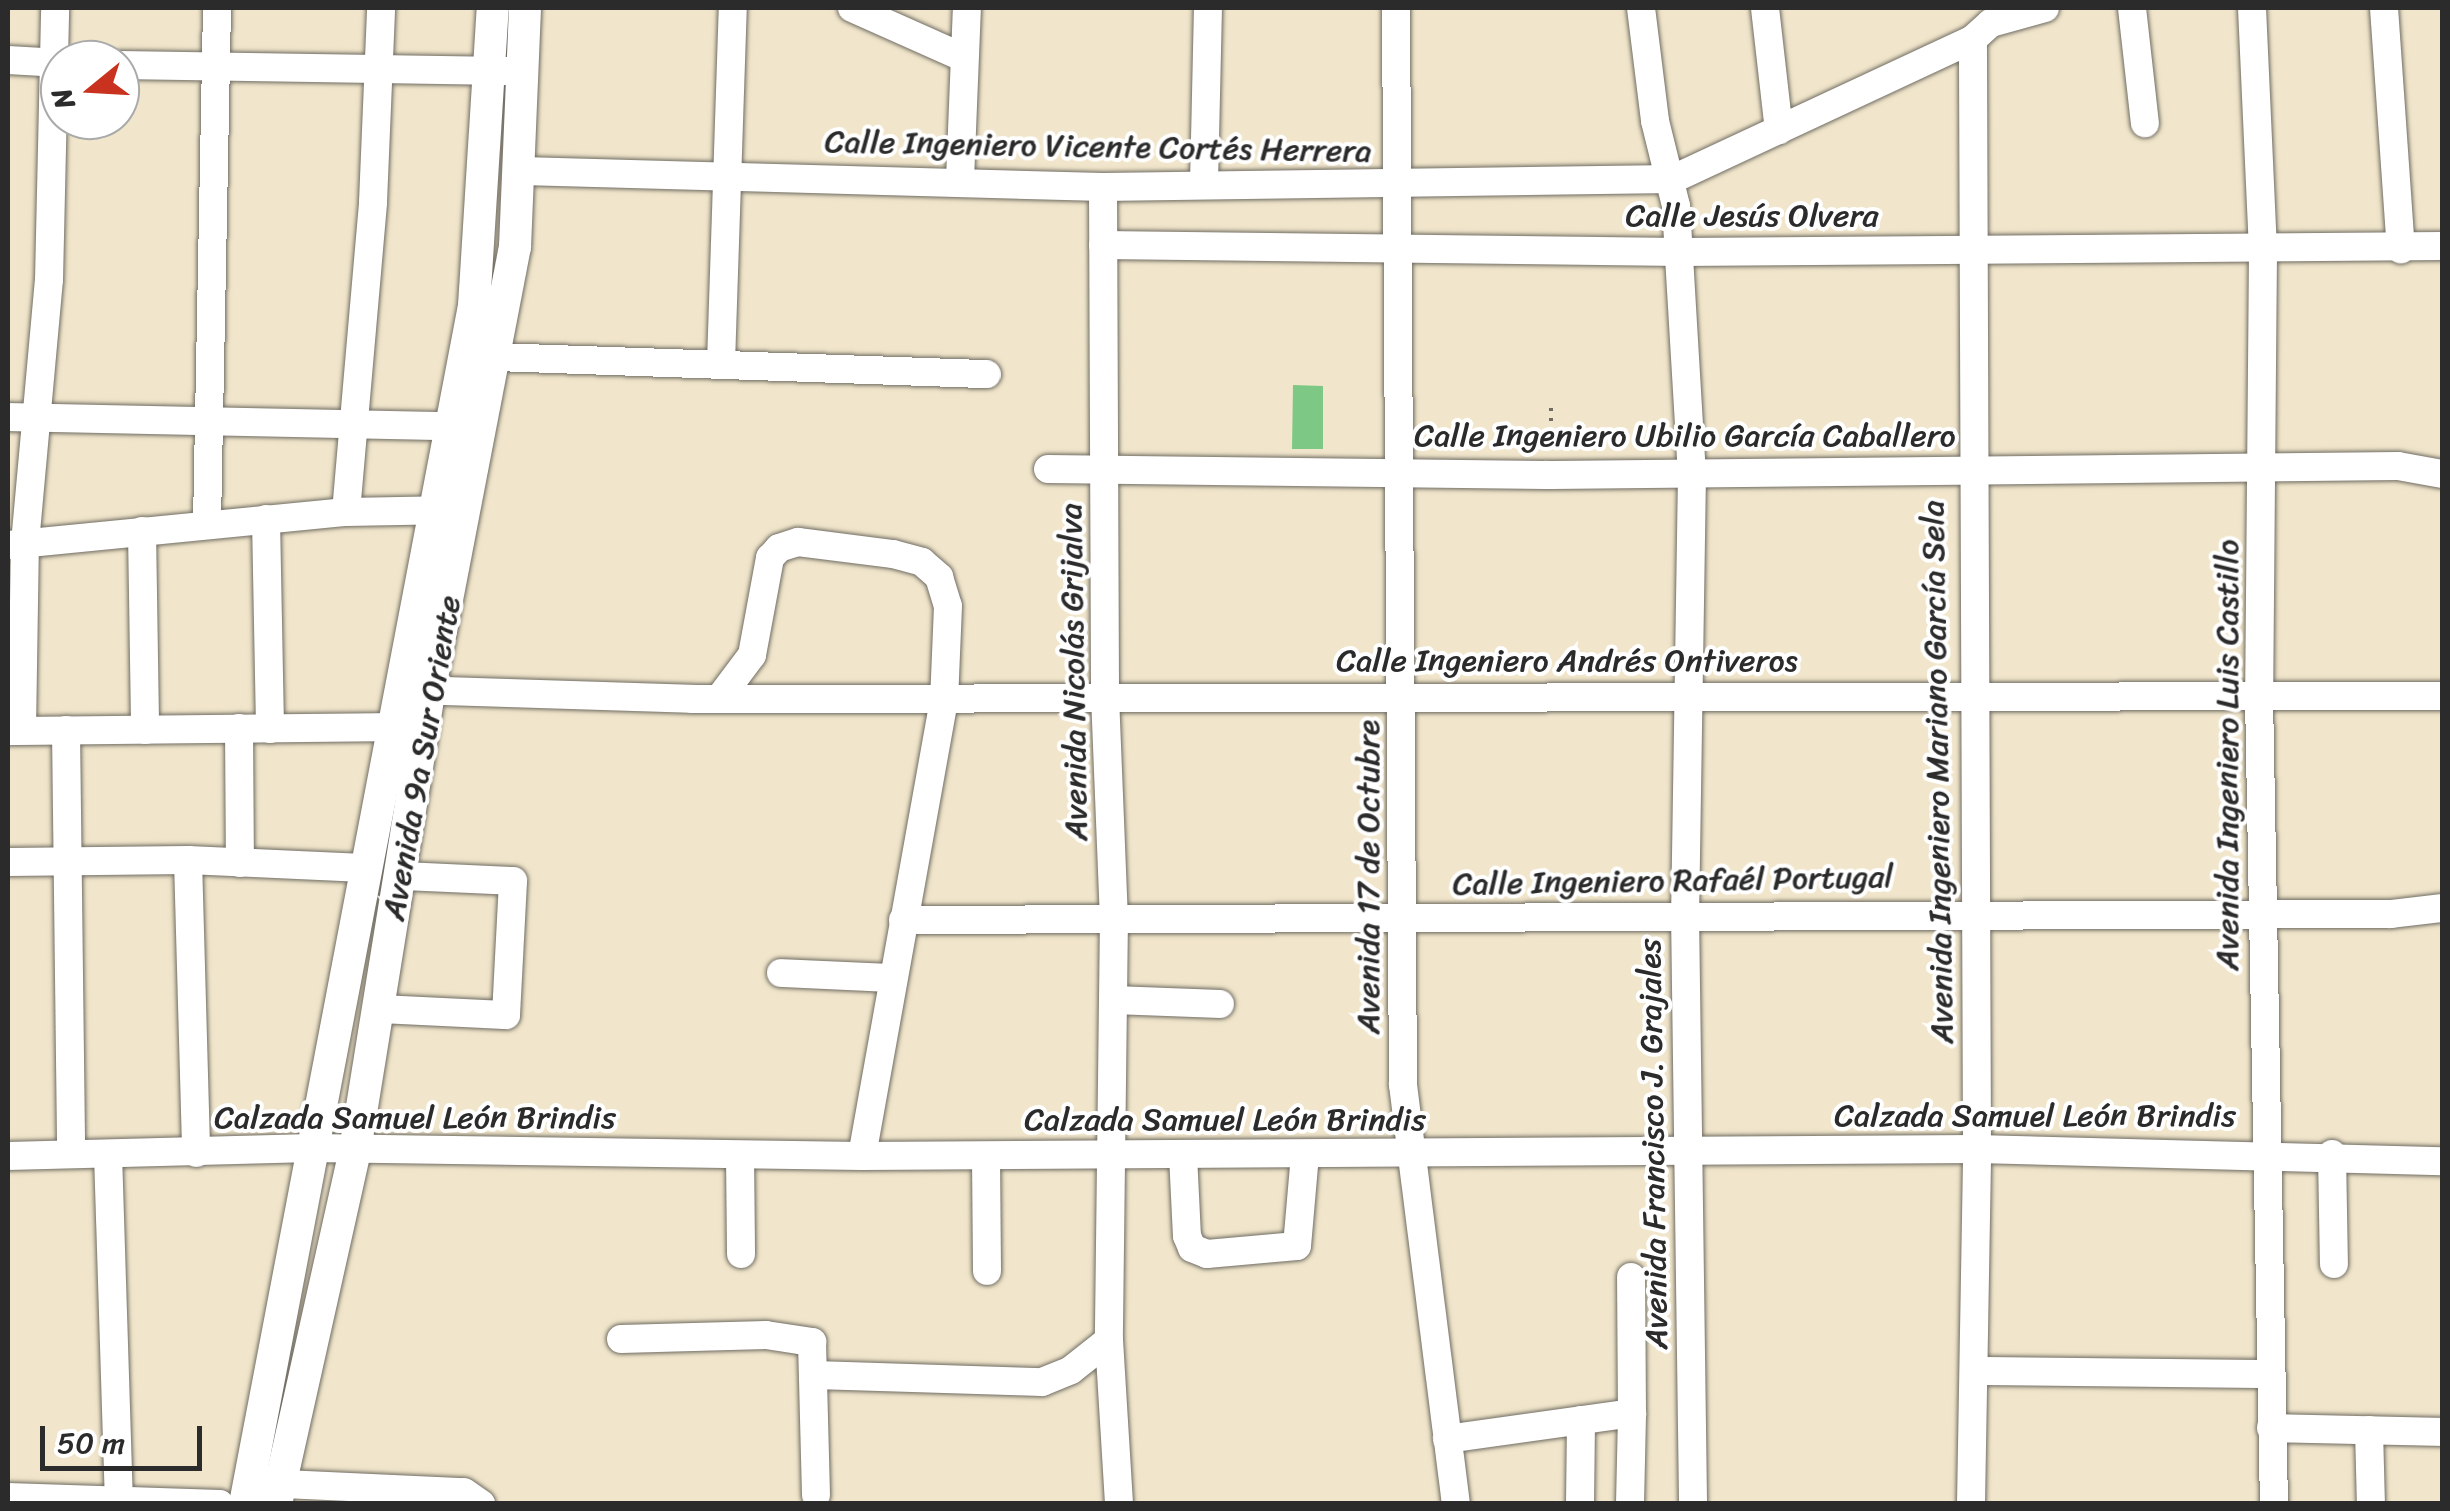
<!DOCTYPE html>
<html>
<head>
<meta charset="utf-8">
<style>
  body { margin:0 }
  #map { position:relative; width:2450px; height:1511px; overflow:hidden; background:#f1e6cb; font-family:Sriracha,sans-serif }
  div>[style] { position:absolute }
  .green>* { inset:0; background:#7ec885 }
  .path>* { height:4px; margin-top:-2px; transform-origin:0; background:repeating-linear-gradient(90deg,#706c63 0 2.5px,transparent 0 10.5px) }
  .roads { filter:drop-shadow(0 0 2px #706c63) drop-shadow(0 0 2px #706c63) }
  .minor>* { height:28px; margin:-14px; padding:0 14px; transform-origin:14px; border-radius:14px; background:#fff }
  .major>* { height:32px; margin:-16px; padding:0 16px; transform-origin:16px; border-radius:16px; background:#fff }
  span { translate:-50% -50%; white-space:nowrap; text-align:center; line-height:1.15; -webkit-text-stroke:8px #fff; paint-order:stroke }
  .street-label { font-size:32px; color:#2b2b2b }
  .frame { position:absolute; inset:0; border:10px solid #2b2b2b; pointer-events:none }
  .north { position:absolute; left:40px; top:40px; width:100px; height:100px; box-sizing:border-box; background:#fff; border:2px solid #aaa; border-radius:50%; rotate:252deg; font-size:28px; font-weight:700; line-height:40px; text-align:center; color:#2b2b2b }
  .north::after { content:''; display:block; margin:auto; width:35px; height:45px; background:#c8321e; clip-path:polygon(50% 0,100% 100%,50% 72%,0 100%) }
  .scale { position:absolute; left:40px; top:1426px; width:162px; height:45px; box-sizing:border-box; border:5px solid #2b2b2b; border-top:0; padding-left:12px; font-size:30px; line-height:35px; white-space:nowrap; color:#2b2b2b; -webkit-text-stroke:8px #fff; paint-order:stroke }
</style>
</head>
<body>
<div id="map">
  <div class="green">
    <i style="clip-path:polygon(1293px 385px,1323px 386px,1323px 449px,1292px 449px)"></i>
  </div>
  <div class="path">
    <i style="left:1551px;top:408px;width:42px;rotate:90deg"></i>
  </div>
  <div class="roads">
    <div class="minor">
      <i style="left:852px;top:8px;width:120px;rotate:24deg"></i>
      <i style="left:1396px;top:8px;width:1077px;rotate:89.63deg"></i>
      <i style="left:1403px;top:1085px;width:422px;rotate:82.8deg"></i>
      <i style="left:1641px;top:8px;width:114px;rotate:82.9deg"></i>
      <i style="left:1655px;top:121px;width:88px;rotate:76.1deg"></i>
      <i style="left:1676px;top:206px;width:268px;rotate:86.6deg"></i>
      <i style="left:1692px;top:474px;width:439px;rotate:90.9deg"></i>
      <i style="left:1685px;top:913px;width:591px;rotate:89.22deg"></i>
      <i style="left:1765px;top:8px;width:123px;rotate:83.5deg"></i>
      <i style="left:2132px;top:8px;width:116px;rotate:83.6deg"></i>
      <i style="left:2252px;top:8px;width:244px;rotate:87.4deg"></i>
      <i style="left:2263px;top:252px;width:444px;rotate:90.5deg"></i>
      <i style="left:2259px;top:696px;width:808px;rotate:88.94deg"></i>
      <i style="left:2384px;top:8px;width:242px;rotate:86deg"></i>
      <i style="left:8px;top:60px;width:52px;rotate:3.3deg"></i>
      <i style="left:120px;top:65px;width:388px;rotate:0.9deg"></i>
      <i style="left:522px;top:171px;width:581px;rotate:1.58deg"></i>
      <i style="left:1103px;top:187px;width:570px;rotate:-0.8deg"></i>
      <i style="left:1673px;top:179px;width:331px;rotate:-25deg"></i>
      <i style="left:1973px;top:39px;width:24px;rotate:-42deg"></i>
      <i style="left:1991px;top:23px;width:56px;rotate:-15.5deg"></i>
      <i style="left:960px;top:180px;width:172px;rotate:-87.7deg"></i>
      <i style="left:1204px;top:183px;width:175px;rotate:-88.7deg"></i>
      <i style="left:1103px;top:187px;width:509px;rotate:89.77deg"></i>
      <i style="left:1105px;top:696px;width:221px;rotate:87.7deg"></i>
      <i style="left:1114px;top:917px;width:423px;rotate:90.7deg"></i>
      <i style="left:1109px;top:1340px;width:164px;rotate:86.5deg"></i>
      <i style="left:1103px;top:245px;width:578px;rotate:0.69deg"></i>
      <i style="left:1681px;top:252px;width:761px;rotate:-0.45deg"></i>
      <i style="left:496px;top:357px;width:491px;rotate:2deg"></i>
      <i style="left:721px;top:363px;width:355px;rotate:-88.1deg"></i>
      <i style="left:8px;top:417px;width:463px;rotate:1.2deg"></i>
      <i style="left:1048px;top:469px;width:503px;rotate:0.68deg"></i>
      <i style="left:1551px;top:475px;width:847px;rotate:-0.61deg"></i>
      <i style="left:2398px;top:466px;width:45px;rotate:10.3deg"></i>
      <i style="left:346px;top:512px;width:311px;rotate:-85deg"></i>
      <i style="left:373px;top:202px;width:194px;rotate:-87.6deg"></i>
      <i style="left:266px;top:519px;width:210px;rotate:88.9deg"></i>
      <i style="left:207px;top:523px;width:515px;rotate:-88.89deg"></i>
      <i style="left:142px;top:531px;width:199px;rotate:89.1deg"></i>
      <i style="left:9px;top:545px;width:339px;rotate:-5.6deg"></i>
      <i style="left:346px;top:512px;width:108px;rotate:-1.1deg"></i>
      <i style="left:411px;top:690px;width:281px;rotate:1.8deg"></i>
      <i style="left:692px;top:699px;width:1750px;rotate:-0.1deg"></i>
      <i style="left:719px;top:699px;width:55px;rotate:-53.1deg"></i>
      <i style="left:752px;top:655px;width:99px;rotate:-79.5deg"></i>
      <i style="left:770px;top:558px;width:13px;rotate:-48deg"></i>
      <i style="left:779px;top:548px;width:20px;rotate:-18deg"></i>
      <i style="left:798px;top:542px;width:96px;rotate:7.2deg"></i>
      <i style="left:893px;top:554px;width:30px;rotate:15deg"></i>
      <i style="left:922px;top:562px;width:23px;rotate:41deg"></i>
      <i style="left:939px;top:577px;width:30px;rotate:73deg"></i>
      <i style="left:948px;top:606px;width:94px;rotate:92.4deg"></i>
      <i style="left:944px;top:700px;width:463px;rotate:100.2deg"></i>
      <i style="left:239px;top:728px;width:135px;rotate:89.6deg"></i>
      <i style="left:22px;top:730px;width:187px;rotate:-89.1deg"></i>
      <i style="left:25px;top:543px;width:264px;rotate:-84.8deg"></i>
      <i style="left:49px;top:280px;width:272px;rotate:-88.7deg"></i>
      <i style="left:66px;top:730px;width:423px;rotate:89.3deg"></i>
      <i style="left:8px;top:731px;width:403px;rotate:-0.6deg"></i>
      <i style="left:188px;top:860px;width:293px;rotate:88.4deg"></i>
      <i style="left:8px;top:862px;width:180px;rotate:-0.6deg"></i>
      <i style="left:188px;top:860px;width:176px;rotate:2.6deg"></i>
      <i style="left:903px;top:920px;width:1488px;rotate:-0.23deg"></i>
      <i style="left:2391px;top:914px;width:51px;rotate:-6.7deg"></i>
      <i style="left:781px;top:973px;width:112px;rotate:2.6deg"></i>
      <i style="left:1114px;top:1000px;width:106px;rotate:2.2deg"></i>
      <i style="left:379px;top:1009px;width:127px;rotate:2.7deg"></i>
      <i style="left:506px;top:1015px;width:134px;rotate:-87deg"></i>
      <i style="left:513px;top:881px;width:112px;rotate:-177.4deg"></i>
      <i style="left:108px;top:1154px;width:350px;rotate:88.2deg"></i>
      <i style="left:2332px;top:1154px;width:110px;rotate:89deg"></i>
      <i style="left:740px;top:1155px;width:99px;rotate:89.4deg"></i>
      <i style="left:1183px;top:1155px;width:81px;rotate:87.2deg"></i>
      <i style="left:1187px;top:1236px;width:13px;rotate:67deg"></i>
      <i style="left:1192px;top:1248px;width:16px;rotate:22deg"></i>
      <i style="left:1207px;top:1254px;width:90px;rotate:-5.1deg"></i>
      <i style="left:1297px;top:1246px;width:92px;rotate:-85deg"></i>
      <i style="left:8px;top:1156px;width:304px;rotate:-1.5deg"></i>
      <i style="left:312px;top:1148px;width:550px;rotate:0.83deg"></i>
      <i style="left:862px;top:1156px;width:1115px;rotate:-0.36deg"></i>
      <i style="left:1977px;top:1149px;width:465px;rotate:1.5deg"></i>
      <i style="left:986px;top:1156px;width:115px;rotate:89.5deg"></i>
      <i style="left:621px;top:1339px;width:145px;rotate:-1.6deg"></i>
      <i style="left:766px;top:1335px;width:47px;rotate:8.7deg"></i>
      <i style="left:812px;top:1342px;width:153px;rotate:88.5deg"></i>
      <i style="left:1976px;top:1371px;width:293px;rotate:0.6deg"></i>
      <i style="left:815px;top:1375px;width:227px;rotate:1.8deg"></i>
      <i style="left:1042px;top:1382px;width:31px;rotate:-22deg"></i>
      <i style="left:1071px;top:1370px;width:48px;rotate:-38.3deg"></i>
      <i style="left:2271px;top:1428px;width:171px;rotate:1.3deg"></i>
      <i style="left:2369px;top:1430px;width:74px;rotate:88.5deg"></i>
      <i style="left:1447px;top:1439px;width:187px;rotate:-8deg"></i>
      <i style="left:1632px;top:1413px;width:136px;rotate:-90.4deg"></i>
      <i style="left:262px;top:1483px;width:202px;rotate:2.6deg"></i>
      <i style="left:464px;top:1492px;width:21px;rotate:35deg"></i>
      <i style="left:8px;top:1497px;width:212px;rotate:1.9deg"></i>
      <i style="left:1580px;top:1504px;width:84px;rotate:-89.3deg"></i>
      <i style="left:1630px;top:1504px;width:91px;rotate:-88.7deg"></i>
      <i style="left:1971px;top:1504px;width:355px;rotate:-89deg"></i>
      <i style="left:1977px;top:1149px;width:1110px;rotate:-90.21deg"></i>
    </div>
    <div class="major">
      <i style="left:245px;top:1504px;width:1220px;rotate:-79.18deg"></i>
      <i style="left:474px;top:306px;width:299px;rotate:-86.4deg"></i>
      <i style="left:276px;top:1504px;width:363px;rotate:-77.4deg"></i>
      <i style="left:355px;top:1150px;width:463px;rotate:-80.8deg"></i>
      <i style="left:429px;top:693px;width:454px;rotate:-79.1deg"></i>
      <i style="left:515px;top:247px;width:239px;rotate:-87.6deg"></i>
    </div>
  </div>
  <div class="street-label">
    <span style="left:1098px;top:147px;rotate:1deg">Calle Ingeniero Vicente Cortés Herrera</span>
    <span style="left:1752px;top:216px">Calle Jesús Olvera</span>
    <span style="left:1685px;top:436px">Calle Ingeniero Ubilio García Caballero</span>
    <span style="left:1567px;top:661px">Calle Ingeniero Andrés Ontiveros</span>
    <span style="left:1074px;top:672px;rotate:-91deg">Avenida Nicolás Grijalva</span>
    <span style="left:2228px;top:755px;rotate:-90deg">Avenida Ingeniero Luis Castillo</span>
    <span style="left:422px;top:758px;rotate:-80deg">Avenida 9a Sur Oriente</span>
    <span style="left:1938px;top:772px;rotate:-91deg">Avenida Ingeniero Mariano García Sela</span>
    <span style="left:1369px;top:877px;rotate:-90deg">Avenida 17 de Octubre</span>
    <span style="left:1673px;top:881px;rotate:-1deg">Calle Ingeniero Rafaél Portugal</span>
    <span style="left:2035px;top:1116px">Calzada Samuel León Brindis</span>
    <span style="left:415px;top:1118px">Calzada Samuel León Brindis</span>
    <span style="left:1225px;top:1120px">Calzada Samuel León Brindis</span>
    <span style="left:1654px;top:1144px;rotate:-91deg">Avenida Francisco J. Grajales</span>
  </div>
  <div class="frame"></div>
  <div class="north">N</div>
  <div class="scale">50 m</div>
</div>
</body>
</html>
